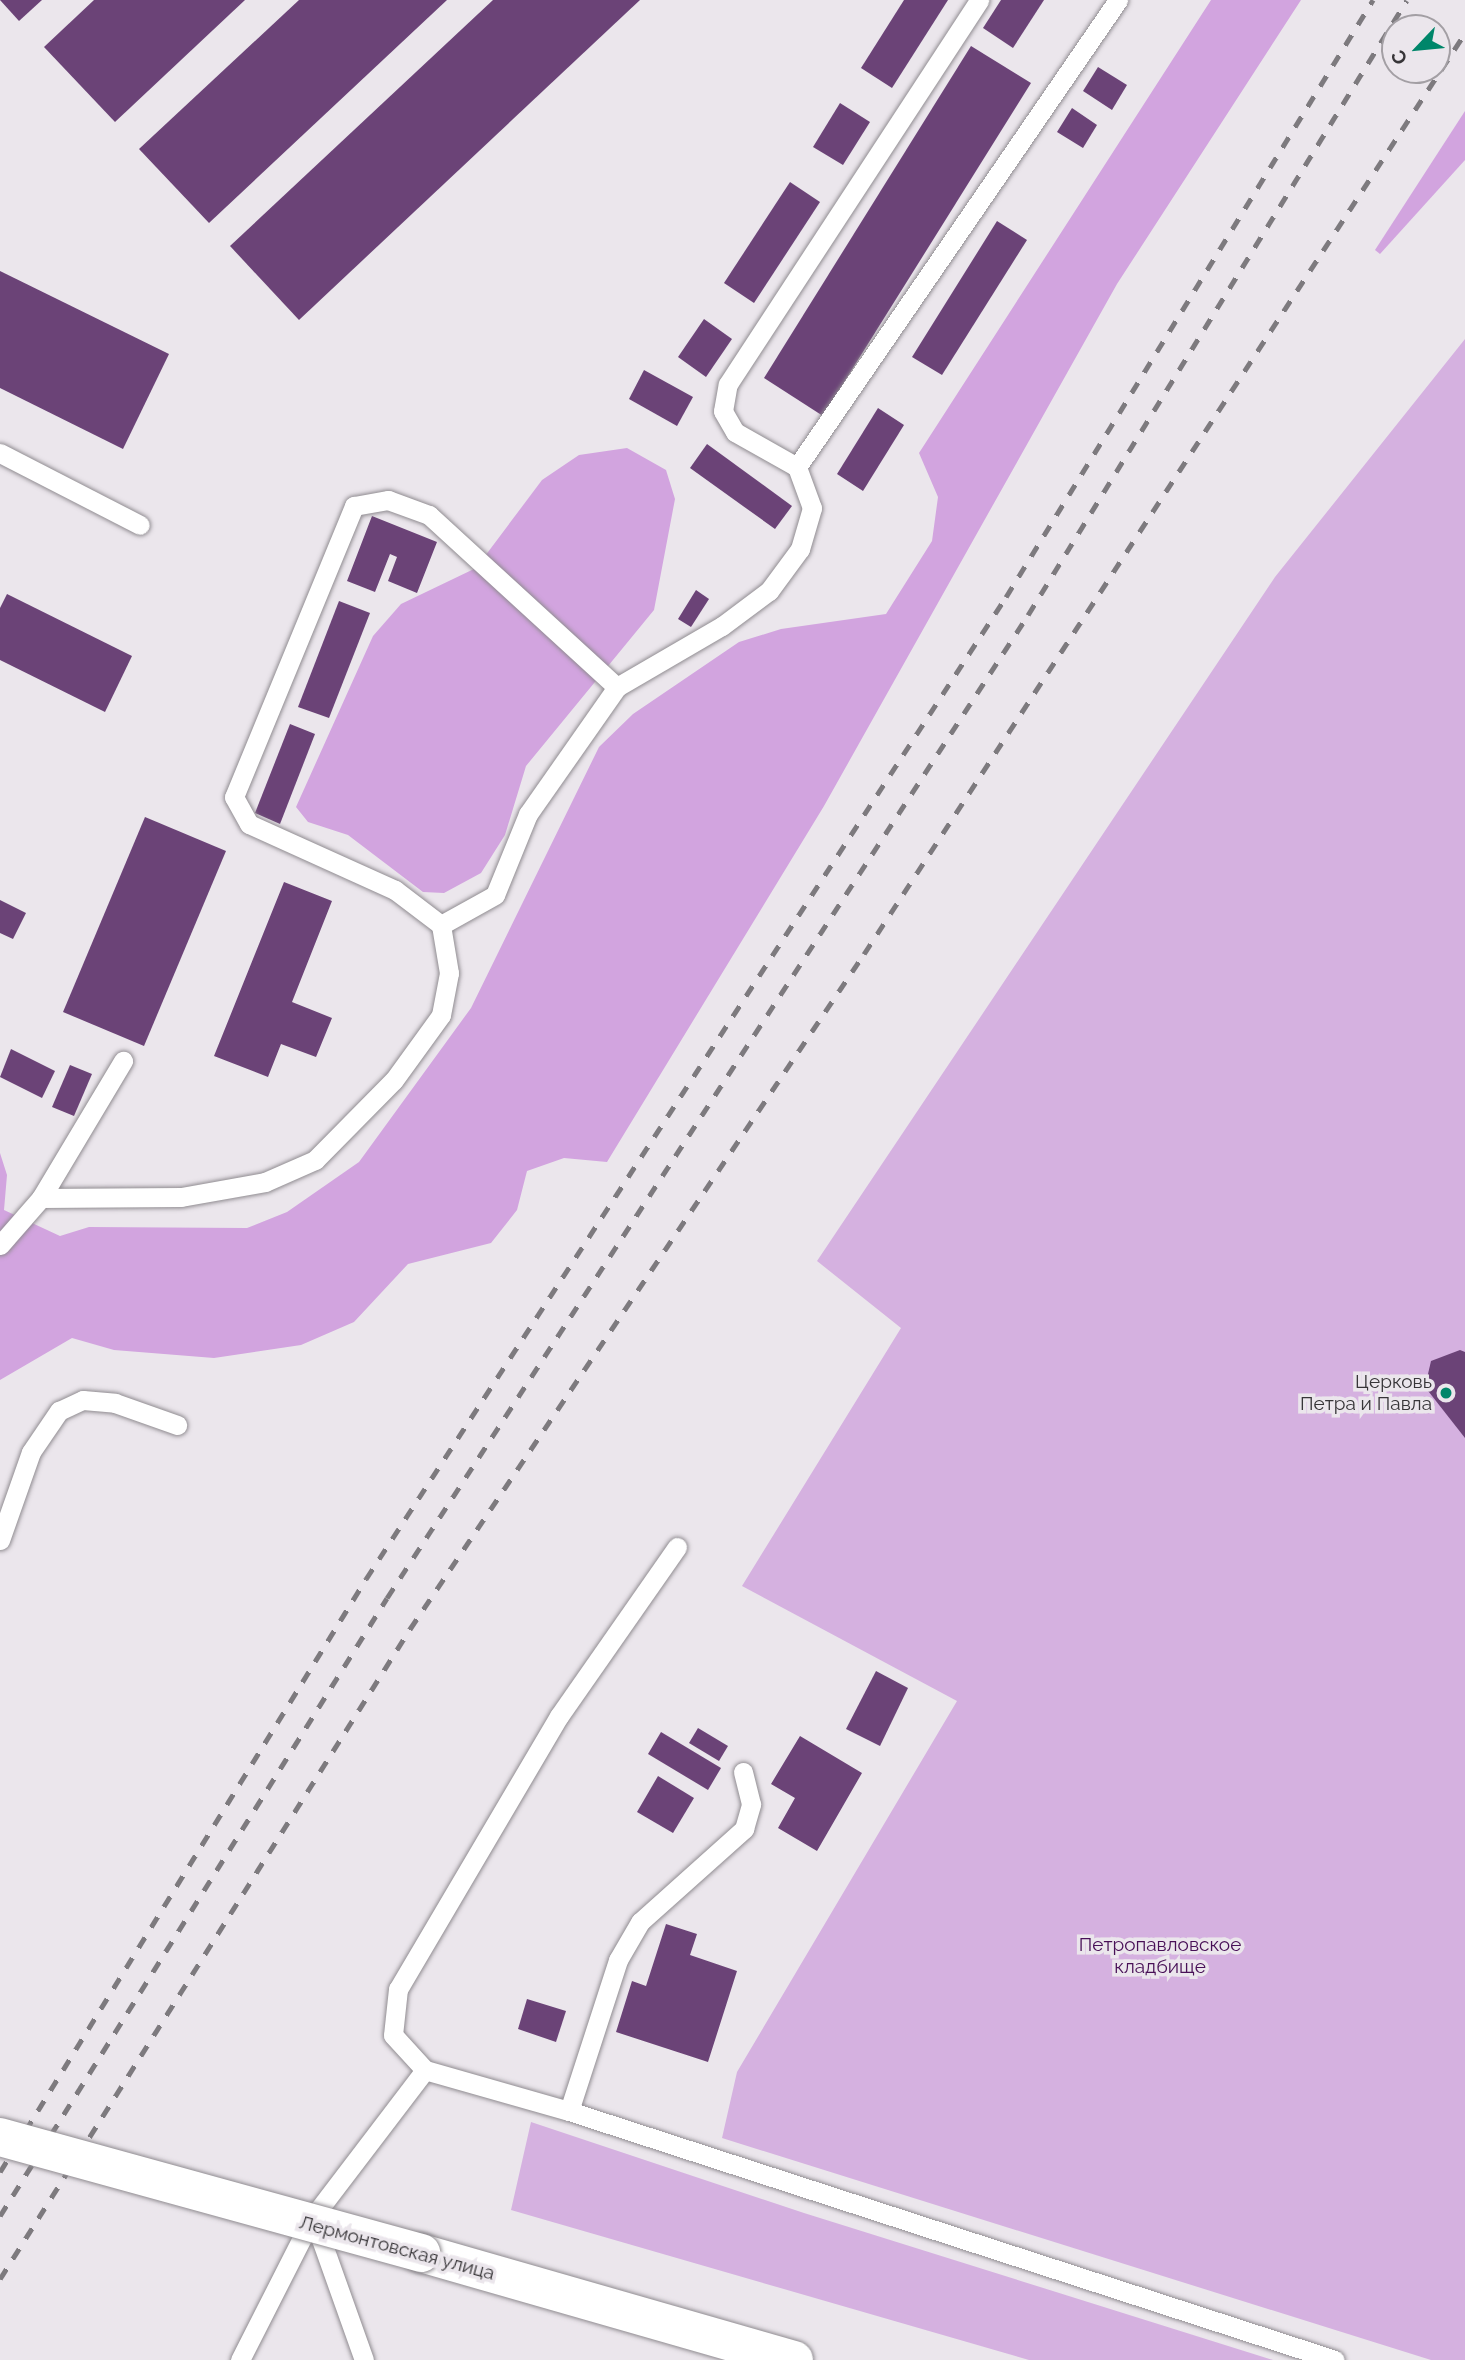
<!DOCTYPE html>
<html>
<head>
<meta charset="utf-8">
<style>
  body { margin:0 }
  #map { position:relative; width:1465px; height:2360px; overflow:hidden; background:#ebe6ec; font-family:Raleway,sans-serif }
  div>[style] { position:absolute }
  .green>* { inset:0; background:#d5b1e0 }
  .forest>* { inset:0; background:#d2a4df }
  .building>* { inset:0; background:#6b4377 }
  .roads { filter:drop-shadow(0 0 2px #908c91) drop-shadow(0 0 2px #908c91) }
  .service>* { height:19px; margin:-9.5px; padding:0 9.5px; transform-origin:9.5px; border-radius:9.5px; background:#fff }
  .primary>* { height:38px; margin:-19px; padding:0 19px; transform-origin:19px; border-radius:19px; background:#fff }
  .rail>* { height:5px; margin-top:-2.5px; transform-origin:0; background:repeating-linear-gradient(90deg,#7d7a7e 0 12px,transparent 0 24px) }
  .bridges { filter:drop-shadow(0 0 2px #908c91) drop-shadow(0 0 2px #908c91) }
  .primary-bridge>* { height:38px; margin:-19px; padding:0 19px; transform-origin:19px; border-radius:19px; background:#fff }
  .dots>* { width:19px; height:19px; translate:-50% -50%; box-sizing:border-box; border:4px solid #ebe6ec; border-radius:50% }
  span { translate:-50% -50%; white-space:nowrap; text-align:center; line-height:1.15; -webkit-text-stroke:7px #ebe6ec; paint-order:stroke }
  .poi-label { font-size:19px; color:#373538 }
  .right { translate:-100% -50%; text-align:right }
  .park-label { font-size:19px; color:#481057 }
  .street-label { font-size:19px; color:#373538 }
  .north { position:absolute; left:1381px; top:14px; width:70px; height:70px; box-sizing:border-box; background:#ebe6ec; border:2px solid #a39fa4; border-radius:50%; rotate:244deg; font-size:19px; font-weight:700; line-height:28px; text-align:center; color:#373538 }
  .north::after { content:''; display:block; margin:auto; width:24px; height:32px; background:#00866a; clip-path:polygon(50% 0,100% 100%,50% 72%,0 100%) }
</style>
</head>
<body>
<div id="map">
  <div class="green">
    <i style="clip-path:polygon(1465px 339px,1465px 2360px,1431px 2360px,722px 2138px,737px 2072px,957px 1701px,742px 1586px,901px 1328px,817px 1261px,1275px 577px)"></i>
    <i style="clip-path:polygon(531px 2122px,804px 2213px,1273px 2360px,1029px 2360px,511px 2210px)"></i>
  </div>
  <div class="forest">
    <i style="clip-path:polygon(1211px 0,1301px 0,1117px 284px,824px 806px,607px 1162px,564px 1158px,527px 1171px,517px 1210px,491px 1243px,408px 1264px,354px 1322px,301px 1345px,214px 1358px,114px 1350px,72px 1338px,0 1380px,0 1153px,7px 1175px,4px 1210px,60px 1236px,89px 1227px,247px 1228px,287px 1212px,359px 1162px,471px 1008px,599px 747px,633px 714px,739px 642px,781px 629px,886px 614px,932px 541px,938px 497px,919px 453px)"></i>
    <i style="clip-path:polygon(1465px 111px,1465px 160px,1380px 254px,1375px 250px)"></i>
    <i style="clip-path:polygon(627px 448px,666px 470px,675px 499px,654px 610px,526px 766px,505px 835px,481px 873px,444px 893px,423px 892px,348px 835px,308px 822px,296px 807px,373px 636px,401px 604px,476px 568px,542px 480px,579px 455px)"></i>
  </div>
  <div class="building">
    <i style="clip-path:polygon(0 0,42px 0,19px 21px)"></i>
    <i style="clip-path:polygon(94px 0,245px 0,115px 122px,44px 47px)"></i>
    <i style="clip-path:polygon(299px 0,447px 0,209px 223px,139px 149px)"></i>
    <i style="clip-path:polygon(493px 0,640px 0,299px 320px,230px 246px)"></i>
    <i style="clip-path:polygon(904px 0,948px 0,892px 88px,861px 68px)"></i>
    <i style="clip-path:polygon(1001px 0,1044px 0,1013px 48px,983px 28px)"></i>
    <i style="clip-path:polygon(971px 46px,1031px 83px,823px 416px,764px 378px)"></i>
    <i style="clip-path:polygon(1098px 67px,1127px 85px,1112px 110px,1083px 91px)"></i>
    <i style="clip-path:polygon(840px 103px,870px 122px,843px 165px,813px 147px)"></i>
    <i style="clip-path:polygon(1072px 108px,1097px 125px,1083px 148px,1057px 132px)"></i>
    <i style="clip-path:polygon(790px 182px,820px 202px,754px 303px,724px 283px)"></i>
    <i style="clip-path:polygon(997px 221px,1027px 240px,942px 375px,912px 357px)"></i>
    <i style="clip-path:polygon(0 271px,169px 354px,123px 449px,0 388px)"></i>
    <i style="clip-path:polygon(704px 319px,732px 339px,706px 377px,678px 357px)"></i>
    <i style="clip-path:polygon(644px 370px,693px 397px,677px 426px,629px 399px)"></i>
    <i style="clip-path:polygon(878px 408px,904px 425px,863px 491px,837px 474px)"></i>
    <i style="clip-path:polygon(707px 444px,792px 506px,775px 529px,690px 468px)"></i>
    <i style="clip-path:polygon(372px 516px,437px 542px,417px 593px,388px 581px,397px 557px,390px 554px,375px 592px,347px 581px)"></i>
    <i style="clip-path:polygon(696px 590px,709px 599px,691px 627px,678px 619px)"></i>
    <i style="clip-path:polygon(7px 594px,132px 656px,105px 712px,0 660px,0 608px)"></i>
    <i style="clip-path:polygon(339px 601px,370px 613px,329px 718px,298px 707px)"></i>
    <i style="clip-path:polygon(290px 724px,315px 734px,280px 824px,255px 813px)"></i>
    <i style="clip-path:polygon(145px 817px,226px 851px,144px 1046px,63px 1012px)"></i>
    <i style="clip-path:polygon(284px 882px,332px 901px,292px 1002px,332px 1018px,316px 1057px,281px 1044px,268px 1077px,214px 1056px)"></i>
    <i style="clip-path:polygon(0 900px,26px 913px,13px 939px,0 933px)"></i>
    <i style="clip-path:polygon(11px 1049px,55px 1071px,42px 1098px,0 1077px)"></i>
    <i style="clip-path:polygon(70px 1065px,92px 1074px,74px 1116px,52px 1107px)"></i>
    <i style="clip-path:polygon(1460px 1350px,1465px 1352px,1465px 1438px,1425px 1387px,1431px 1361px)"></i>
    <i style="clip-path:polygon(876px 1671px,908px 1688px,880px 1746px,846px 1729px)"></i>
    <i style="clip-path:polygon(698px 1728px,728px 1746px,719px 1761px,689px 1743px)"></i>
    <i style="clip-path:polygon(661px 1732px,721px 1768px,708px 1790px,648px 1754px)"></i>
    <i style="clip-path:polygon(800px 1736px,862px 1773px,817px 1851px,778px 1828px,795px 1798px,771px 1784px)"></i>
    <i style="clip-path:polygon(658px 1776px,694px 1798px,673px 1833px,637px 1812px)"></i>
    <i style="clip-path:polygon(666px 1924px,697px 1934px,690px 1955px,737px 1971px,708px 2062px,616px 2032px,632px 1981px,646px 1986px)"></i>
    <i style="clip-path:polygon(527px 1999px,566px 2011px,556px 2042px,518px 2029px)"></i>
  </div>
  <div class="roads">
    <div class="service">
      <i style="left:0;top:453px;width:157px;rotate:27.2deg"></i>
      <i style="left:797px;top:467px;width:567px;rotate:-55.5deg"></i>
      <i style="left:617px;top:687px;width:121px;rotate:-30.2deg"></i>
      <i style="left:722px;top:626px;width:59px;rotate:-36.7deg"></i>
      <i style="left:769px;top:591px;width:52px;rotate:-53.6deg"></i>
      <i style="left:800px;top:549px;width:43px;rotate:-73.7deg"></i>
      <i style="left:812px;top:508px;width:44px;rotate:-110.1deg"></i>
      <i style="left:797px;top:467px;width:71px;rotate:-150.6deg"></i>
      <i style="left:735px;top:432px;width:24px;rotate:-120deg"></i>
      <i style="left:723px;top:411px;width:27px;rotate:-80deg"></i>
      <i style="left:728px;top:384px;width:459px;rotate:-56.8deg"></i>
      <i style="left:41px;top:1198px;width:140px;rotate:-0.4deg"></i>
      <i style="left:181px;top:1197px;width:85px;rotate:-10.1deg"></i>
      <i style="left:265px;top:1182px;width:55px;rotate:-23.7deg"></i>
      <i style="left:315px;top:1160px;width:112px;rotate:-45.4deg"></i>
      <i style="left:394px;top:1080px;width:80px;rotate:-54.1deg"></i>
      <i style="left:441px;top:1015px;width:43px;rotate:-79.2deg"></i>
      <i style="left:449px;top:973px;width:49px;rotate:-99.5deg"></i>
      <i style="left:441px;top:925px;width:58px;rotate:-142.7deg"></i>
      <i style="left:395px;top:890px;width:160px;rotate:-155.7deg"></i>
      <i style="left:249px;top:824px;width:31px;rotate:-119deg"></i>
      <i style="left:234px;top:797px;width:315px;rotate:-67.6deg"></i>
      <i style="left:354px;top:506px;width:35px;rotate:-10deg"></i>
      <i style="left:388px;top:500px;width:44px;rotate:20.1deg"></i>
      <i style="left:429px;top:515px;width:255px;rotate:42.5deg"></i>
      <i style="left:617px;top:687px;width:155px;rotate:125deg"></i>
      <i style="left:528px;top:814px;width:87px;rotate:112.2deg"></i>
      <i style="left:495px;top:895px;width:62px;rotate:150.9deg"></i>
      <i style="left:0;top:1245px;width:62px;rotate:-48.9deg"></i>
      <i style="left:41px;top:1198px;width:160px;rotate:-59.1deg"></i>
      <i style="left:0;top:1540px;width:93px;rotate:-70.6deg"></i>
      <i style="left:31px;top:1452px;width:50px;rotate:-55.7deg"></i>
      <i style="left:59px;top:1411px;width:26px;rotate:-25deg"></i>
      <i style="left:83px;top:1400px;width:32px;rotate:5deg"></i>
      <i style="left:115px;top:1403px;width:66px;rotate:19.5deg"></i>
      <i style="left:677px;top:1547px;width:206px;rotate:124.9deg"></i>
      <i style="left:559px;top:1716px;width:317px;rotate:120.5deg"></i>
      <i style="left:398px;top:1989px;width:46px;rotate:96.2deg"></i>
      <i style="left:393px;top:2035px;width:47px;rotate:47.6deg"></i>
      <i style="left:425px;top:2070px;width:150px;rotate:15.9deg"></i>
      <i style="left:569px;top:2111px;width:805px;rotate:18.01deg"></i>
      <i style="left:569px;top:2111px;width:159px;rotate:-72deg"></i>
      <i style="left:618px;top:1960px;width:44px;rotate:-59.9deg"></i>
      <i style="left:640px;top:1922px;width:140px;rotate:-41.8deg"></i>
      <i style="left:744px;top:1829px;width:26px;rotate:-74deg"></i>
      <i style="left:751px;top:1804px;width:33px;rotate:-104deg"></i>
      <i style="left:240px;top:2360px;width:159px;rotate:-63.1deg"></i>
      <i style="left:364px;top:2360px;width:152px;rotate:-109.6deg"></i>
      <i style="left:313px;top:2217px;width:185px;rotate:-52.7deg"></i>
    </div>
    <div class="primary">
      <i style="left:421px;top:2253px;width:388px;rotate:16deg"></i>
    </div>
  </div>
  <div class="rail">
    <i style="left:0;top:2172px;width:697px;rotate:-58.32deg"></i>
    <i style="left:366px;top:1579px;width:1172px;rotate:-56.91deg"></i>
    <i style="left:1006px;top:597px;width:701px;rotate:-58.42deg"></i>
    <i style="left:0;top:2216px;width:729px;rotate:-57.94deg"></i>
    <i style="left:387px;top:1598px;width:1174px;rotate:-56.89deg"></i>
    <i style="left:1028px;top:615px;width:722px;rotate:-58.36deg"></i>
    <i style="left:0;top:2279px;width:769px;rotate:-57.76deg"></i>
    <i style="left:410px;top:1629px;width:813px;rotate:-56.08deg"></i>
    <i style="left:864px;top:954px;width:1100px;rotate:-56.87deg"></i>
  </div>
  <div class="bridges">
    <div class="primary-bridge">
      <i style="left:0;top:2137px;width:437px;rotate:15.4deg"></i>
    </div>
  </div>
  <div class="dots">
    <i style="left:1446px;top:1393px;background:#00866a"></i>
  </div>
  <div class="poi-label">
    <span class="right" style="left:1432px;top:1393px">Церковь<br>Петра и Павла</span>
  </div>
  <div class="park-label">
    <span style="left:1160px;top:1956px">Петропавловское<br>кладбище</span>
  </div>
  <div class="street-label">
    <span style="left:397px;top:2248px;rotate:15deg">Лермонтовская улица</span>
  </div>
  <div class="north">С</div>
</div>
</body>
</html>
